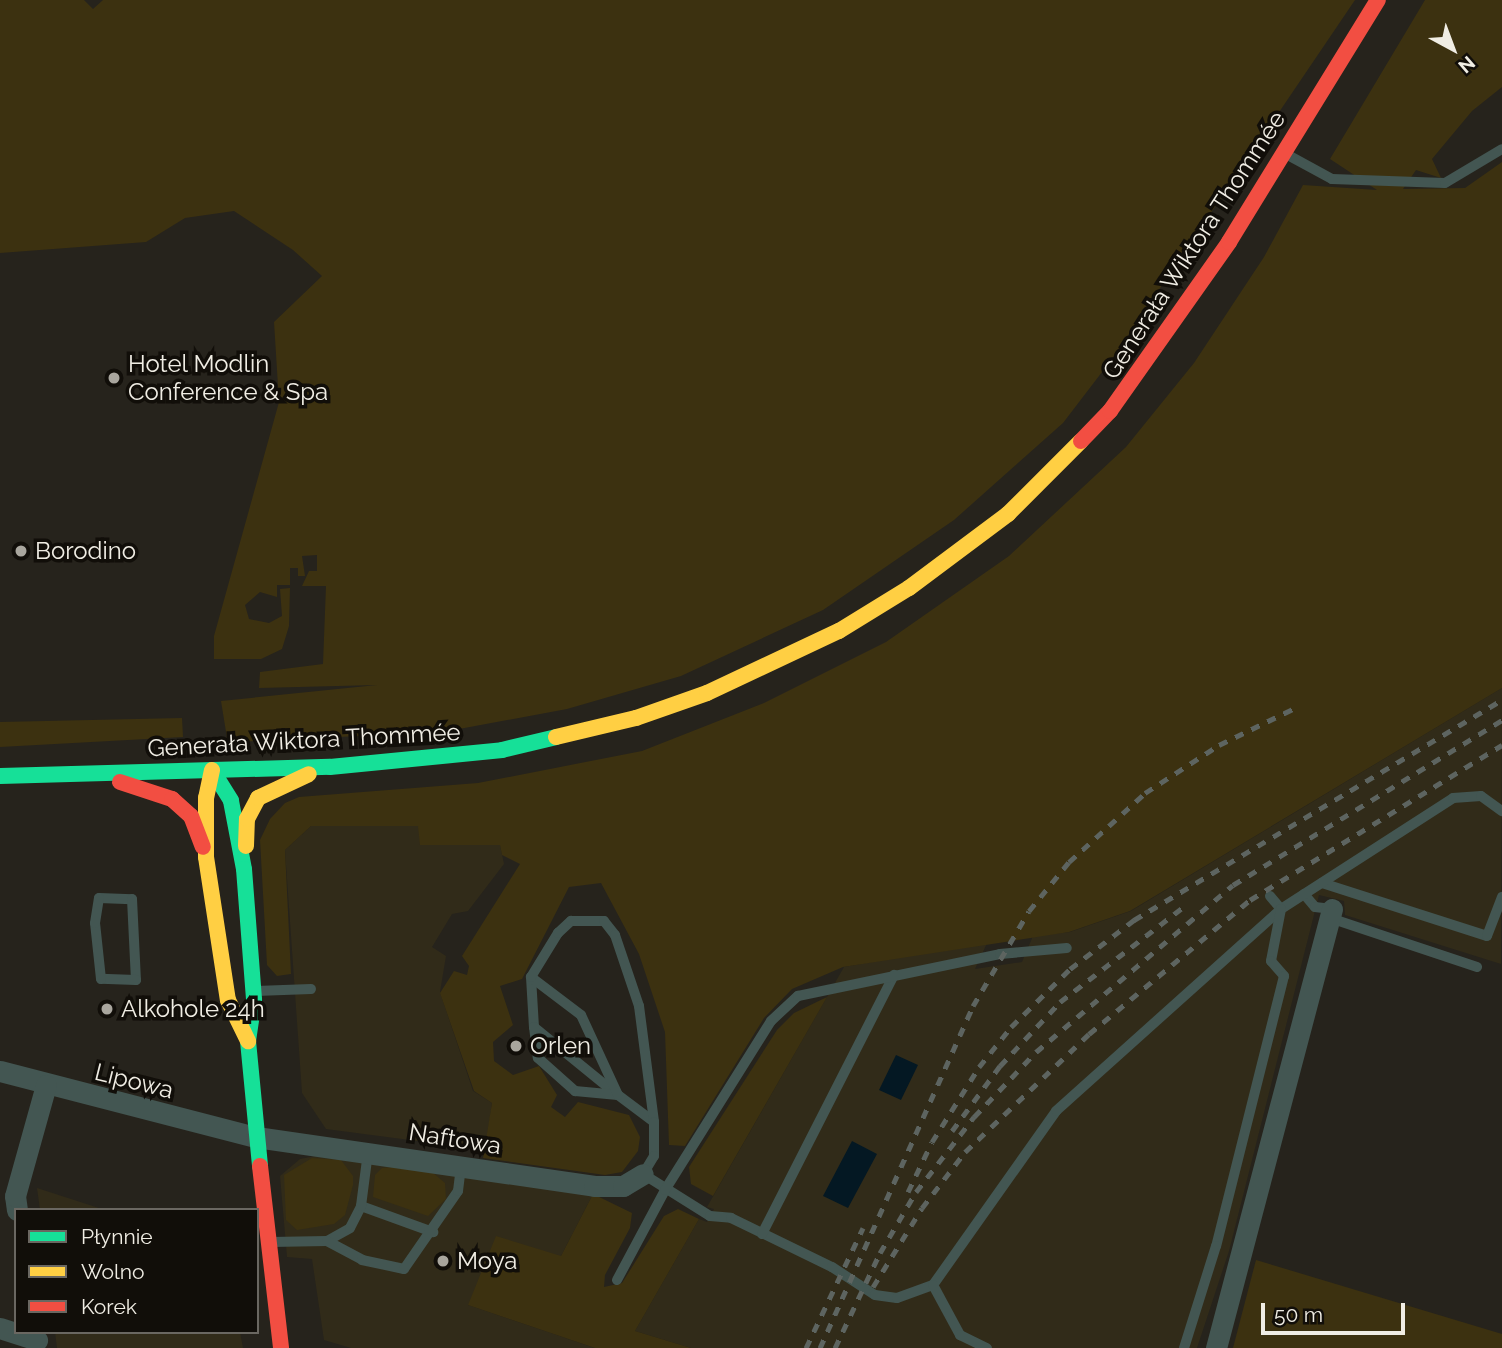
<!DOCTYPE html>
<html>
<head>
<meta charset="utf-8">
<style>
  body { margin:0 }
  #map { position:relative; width:1502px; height:1348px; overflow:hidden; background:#26231c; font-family:Raleway,sans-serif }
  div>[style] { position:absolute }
  .built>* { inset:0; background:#312b19 }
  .green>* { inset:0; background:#3c3110 }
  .water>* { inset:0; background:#041823 }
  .lane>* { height:10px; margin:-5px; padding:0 5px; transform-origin:5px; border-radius:5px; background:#435652 }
  .street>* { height:21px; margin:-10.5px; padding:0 10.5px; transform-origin:10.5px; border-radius:10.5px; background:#435652 }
  .fast>* { height:16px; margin:-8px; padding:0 8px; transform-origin:8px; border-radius:8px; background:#16e098 }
  .slow>* { height:16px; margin:-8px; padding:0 8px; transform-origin:8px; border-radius:8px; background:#ffcf43 }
  .jam>* { height:16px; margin:-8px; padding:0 8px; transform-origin:8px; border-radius:8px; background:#f24e42 }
  .rail>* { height:5px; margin-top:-2.5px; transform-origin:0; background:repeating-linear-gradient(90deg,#5d6460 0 9px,transparent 0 18px) }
  .dots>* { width:19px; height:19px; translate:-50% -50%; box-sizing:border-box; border:4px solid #110e09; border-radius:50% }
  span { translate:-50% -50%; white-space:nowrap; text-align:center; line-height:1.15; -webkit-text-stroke:7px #110e09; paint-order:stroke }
  .street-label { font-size:24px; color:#f0ede4 }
  .poi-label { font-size:24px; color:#f0ede4 }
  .left { translate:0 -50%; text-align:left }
  .legend { position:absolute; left:14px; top:1208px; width:245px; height:126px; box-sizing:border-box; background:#110e09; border:2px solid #6a6761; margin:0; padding:9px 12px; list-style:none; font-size:21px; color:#f0ede4 }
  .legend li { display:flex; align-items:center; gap:14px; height:35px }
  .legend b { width:35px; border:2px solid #6a6761 }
  .north { position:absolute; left:1418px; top:14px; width:70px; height:70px; -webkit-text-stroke:5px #110e09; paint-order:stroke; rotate:139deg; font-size:19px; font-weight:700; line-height:28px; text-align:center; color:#f0ede4 }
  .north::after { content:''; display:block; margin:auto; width:24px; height:32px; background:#f0ede4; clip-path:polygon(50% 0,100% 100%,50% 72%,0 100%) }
  .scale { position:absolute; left:1261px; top:1303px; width:144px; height:32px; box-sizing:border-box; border:4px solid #f0ede4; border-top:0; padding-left:9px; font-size:21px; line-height:24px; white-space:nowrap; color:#f0ede4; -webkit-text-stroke:5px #110e09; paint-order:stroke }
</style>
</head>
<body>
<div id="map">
  <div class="built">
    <i style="clip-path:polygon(1502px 688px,1501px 964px,1345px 915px,1344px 901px,1319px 895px,1229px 1251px,1197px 1348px,691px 1348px,635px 1331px,699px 1219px,707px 1222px,714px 1209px,707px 1207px,844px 967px,988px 941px,975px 969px,1022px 962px,1033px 936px,1070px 932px,1131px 911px)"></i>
    <i style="clip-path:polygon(311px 826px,419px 826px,421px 845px,500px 845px,504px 864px,468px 911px,452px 914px,432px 947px,446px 956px,440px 992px,473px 1091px,492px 1103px,486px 1150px,326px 1129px,302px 1093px,285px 850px)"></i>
    <i style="clip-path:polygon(315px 1156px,593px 1194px,561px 1256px,468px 1305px,595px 1348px,351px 1348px,324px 1340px,312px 1259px,287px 1257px,280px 1176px,300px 1159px)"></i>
    <i style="clip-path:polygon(37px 1188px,105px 1210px,40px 1210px)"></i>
    <i style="clip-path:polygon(55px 1332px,240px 1332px,243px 1348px,57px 1348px)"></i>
  </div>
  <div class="green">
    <i style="clip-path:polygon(0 0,84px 0,93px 9px,103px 0,1355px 0,1112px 359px,1063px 423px,954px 520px,823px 610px,681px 676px,567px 709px,443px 732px,235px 742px,227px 738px,221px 701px,377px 685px,259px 688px,260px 672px,323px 664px,326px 586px,302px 586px,309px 571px,317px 571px,317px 555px,302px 556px,305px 576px,298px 576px,298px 568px,290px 568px,290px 585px,277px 585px,277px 597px,260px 592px,245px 605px,249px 619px,269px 623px,282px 616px,280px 589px,290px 588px,289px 626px,282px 649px,261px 659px,214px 659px,214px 636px,279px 402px,274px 322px,322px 276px,293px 250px,234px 211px,185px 218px,146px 242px,0 253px)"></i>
    <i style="clip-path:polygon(1425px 0,1502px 0,1502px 87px,1472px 111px,1432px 159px,1441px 178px,1416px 170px,1403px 189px,1465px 188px,1502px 162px,1502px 688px,1130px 911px,1069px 932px,843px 967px,792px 989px,764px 1018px,685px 1146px,669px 1145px,665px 1032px,639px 954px,601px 883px,569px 887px,522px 979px,500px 986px,513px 1025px,493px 1042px,494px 1061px,513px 1075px,539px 1066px,557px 1095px,551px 1107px,565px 1117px,578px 1102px,629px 1115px,640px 1137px,638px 1151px,622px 1172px,605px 1175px,483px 1158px,492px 1103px,474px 1091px,440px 993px,454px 971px,467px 975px,469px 966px,462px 956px,520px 864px,502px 855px,500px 845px,420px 845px,418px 826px,311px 826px,285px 850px,291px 974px,277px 976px,267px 965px,260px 840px,270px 819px,285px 803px,299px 797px,478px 783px,642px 751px,764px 703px,886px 642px,1009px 556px,1126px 447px,1194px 363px,1264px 257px,1303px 185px,1377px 190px,1330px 159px)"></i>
    <i style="clip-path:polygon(182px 718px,183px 737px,0 747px,0 722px)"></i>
    <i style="clip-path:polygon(827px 997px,713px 1196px,691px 1184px,689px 1167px,777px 1030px,794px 1013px)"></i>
    <i style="clip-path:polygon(312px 1158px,341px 1160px,353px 1176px,353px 1185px,345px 1215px,334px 1224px,297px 1230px,286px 1220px,284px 1175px)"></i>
    <i style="clip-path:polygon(393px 1167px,432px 1172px,445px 1183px,446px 1199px,428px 1216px,373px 1197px,375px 1175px,382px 1168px)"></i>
    <i style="clip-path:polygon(593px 1194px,632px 1213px,630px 1228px,605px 1275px,604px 1287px,622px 1283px,664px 1216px,678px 1209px,699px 1219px,635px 1331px,691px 1348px,595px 1348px,468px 1305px,496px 1236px,561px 1256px)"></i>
    <i style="clip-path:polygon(1256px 1260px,1502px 1334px,1502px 1348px,1233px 1348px)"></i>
  </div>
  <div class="water">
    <i style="clip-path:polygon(896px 1055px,918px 1065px,901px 1100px,879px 1090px)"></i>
    <i style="clip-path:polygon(852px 1141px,877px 1154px,848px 1208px,823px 1196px)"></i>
  </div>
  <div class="lane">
    <i style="left:1286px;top:154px;width:52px;rotate:28.5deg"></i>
    <i style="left:1332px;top:179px;width:113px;rotate:2deg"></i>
    <i style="left:1445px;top:183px;width:66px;rotate:-30.8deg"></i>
    <i style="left:1322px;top:883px;width:173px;rotate:17.8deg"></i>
    <i style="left:1487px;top:936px;width:42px;rotate:-69deg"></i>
    <i style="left:1304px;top:894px;width:17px;rotate:50deg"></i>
    <i style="left:1315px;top:907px;width:17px;rotate:7deg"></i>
    <i style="left:1270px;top:896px;width:17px;rotate:50deg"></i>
    <i style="left:1281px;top:909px;width:205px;rotate:-32.8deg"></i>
    <i style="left:1453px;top:798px;width:28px;rotate:-4deg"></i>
    <i style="left:1481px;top:796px;width:26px;rotate:36deg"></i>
    <i style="left:99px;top:898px;width:33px;rotate:2deg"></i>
    <i style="left:132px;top:899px;width:81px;rotate:87.2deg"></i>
    <i style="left:136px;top:980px;width:35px;rotate:-178deg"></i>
    <i style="left:101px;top:979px;width:56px;rotate:-96.1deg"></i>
    <i style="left:95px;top:923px;width:25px;rotate:-81deg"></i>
    <i style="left:1330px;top:918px;width:155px;rotate:18.4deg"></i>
    <i style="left:531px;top:977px;width:50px;rotate:86.6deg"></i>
    <i style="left:534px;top:1027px;width:104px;rotate:39.2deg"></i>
    <i style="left:256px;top:991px;width:55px;rotate:-2.1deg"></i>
    <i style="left:534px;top:1027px;width:31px;rotate:83deg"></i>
    <i style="left:538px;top:1058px;width:50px;rotate:41.7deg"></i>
    <i style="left:575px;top:1091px;width:43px;rotate:5.3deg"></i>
    <i style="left:654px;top:1122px;width:45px;rotate:-143.1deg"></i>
    <i style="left:618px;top:1095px;width:88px;rotate:-114.8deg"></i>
    <i style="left:581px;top:1015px;width:63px;rotate:-142.8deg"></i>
    <i style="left:531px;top:977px;width:52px;rotate:-58.5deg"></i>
    <i style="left:558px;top:933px;width:18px;rotate:-43deg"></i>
    <i style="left:571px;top:921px;width:33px"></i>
    <i style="left:604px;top:921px;width:18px;rotate:52deg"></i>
    <i style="left:615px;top:935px;width:75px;rotate:71.3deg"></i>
    <i style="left:639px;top:1006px;width:117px;rotate:82.6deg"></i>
    <i style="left:654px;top:1122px;width:34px;rotate:90deg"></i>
    <i style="left:654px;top:1156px;width:21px;rotate:121deg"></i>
    <i style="left:643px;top:1174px;width:79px;rotate:32.1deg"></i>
    <i style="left:710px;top:1216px;width:21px;rotate:5deg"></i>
    <i style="left:731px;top:1218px;width:112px;rotate:25.9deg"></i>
    <i style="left:832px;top:1267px;width:51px;rotate:33.1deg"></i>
    <i style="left:875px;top:1295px;width:22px;rotate:8deg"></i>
    <i style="left:897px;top:1298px;width:38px;rotate:-20deg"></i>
    <i style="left:933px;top:1285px;width:213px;rotate:-54.7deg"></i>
    <i style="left:1056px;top:1111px;width:302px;rotate:-41.9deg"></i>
    <i style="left:1281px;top:909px;width:53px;rotate:100.9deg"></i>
    <i style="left:1271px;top:961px;width:20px;rotate:49deg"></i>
    <i style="left:1284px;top:976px;width:278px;rotate:104.1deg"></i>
    <i style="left:1216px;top:1246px;width:107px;rotate:107.4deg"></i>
    <i style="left:361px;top:1206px;width:77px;rotate:19.9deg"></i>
    <i style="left:762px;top:1234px;width:291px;rotate:-63deg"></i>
    <i style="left:327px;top:1241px;width:26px;rotate:-29deg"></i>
    <i style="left:350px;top:1228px;width:25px;rotate:-63deg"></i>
    <i style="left:361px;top:1206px;width:54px;rotate:-82.6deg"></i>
    <i style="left:271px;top:1242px;width:56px;rotate:-1deg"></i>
    <i style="left:327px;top:1241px;width:40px;rotate:28deg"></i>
    <i style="left:362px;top:1260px;width:43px;rotate:12.1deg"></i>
    <i style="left:404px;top:1269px;width:95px;rotate:-55.3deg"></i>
    <i style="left:458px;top:1191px;width:24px;rotate:-83deg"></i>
    <i style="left:617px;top:1280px;width:102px;rotate:-61.9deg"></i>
    <i style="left:665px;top:1190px;width:199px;rotate:-57.9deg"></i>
    <i style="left:771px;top:1021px;width:37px;rotate:-43deg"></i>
    <i style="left:798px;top:996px;width:206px;rotate:-11.7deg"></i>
    <i style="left:1000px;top:954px;width:67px;rotate:-5.1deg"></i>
    <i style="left:933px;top:1285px;width:57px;rotate:61.6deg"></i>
    <i style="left:960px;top:1335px;width:30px;rotate:26deg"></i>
  </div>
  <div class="street">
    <i style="left:0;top:1071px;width:264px;rotate:14.5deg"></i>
    <i style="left:256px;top:1137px;width:342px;rotate:8.2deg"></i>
    <i style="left:594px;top:1186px;width:29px"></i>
    <i style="left:623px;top:1186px;width:23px;rotate:-31deg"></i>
    <i style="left:17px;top:1210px;width:14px;rotate:-98deg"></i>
    <i style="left:15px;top:1196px;width:115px;rotate:-74.4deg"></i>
    <i style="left:0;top:1328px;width:39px;rotate:18deg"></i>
    <i style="left:1216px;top:1348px;width:454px;rotate:-75.2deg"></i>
  </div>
  <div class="fast">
    <i style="left:212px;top:770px;width:36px;rotate:58deg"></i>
    <i style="left:231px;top:801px;width:69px;rotate:79.2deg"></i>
    <i style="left:244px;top:869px;width:131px;rotate:85.6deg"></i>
    <i style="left:254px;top:1000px;width:41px;rotate:98.3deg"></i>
    <i style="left:248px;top:1041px;width:126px;rotate:84.5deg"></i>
    <i style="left:0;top:776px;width:330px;rotate:-1.6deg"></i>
    <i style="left:330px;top:767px;width:173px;rotate:-5.6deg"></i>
    <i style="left:502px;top:750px;width:56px;rotate:-13.5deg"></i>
  </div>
  <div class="slow">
    <i style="left:556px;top:737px;width:82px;rotate:-13.4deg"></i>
    <i style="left:636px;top:718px;width:75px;rotate:-19.4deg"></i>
    <i style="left:707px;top:693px;width:146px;rotate:-25.2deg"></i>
    <i style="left:839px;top:631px;width:82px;rotate:-31.6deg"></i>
    <i style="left:909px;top:588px;width:124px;rotate:-36.8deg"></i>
    <i style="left:1008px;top:514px;width:103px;rotate:-45deg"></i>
    <i style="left:212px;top:770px;width:29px;rotate:102deg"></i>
    <i style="left:206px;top:798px;width:59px;rotate:90deg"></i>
    <i style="left:206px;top:857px;width:145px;rotate:81.3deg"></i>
    <i style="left:228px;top:1000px;width:46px;rotate:64deg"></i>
    <i style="left:246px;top:846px;width:27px;rotate:-88deg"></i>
    <i style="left:247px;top:819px;width:24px;rotate:-62deg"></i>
    <i style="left:258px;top:798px;width:56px;rotate:-25.2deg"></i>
  </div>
  <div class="jam">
    <i style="left:1081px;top:441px;width:42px;rotate:-46deg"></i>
    <i style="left:1110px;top:411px;width:207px;rotate:-54.8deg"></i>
    <i style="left:1229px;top:242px;width:284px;rotate:-58.4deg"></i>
    <i style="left:120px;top:782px;width:55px;rotate:18.1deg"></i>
    <i style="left:172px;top:799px;width:25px;rotate:42deg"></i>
    <i style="left:191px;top:816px;width:33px;rotate:69deg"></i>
    <i style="left:260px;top:1166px;width:183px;rotate:83.4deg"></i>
  </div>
  <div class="rail">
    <i style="left:952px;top:1131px;width:81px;rotate:-53.6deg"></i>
    <i style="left:1000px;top:1066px;width:88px;rotate:-46.8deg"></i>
    <i style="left:1060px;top:1002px;width:154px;rotate:-37.6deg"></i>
    <i style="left:908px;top:1192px;width:55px;rotate:-64.4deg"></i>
    <i style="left:932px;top:1142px;width:89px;rotate:-57.9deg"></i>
    <i style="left:979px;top:1067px;width:51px;rotate:-51.3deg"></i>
    <i style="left:1011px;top:1027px;width:83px;rotate:-44.5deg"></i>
    <i style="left:1070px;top:969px;width:81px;rotate:-37.4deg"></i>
    <i style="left:1134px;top:920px;width:429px;rotate:-30.9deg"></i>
    <i style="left:873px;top:1287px;width:93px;rotate:-58.2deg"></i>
    <i style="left:922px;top:1208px;width:71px;rotate:-52.5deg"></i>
    <i style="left:965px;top:1152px;width:171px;rotate:-43.6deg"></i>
    <i style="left:1089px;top:1034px;width:209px;rotate:-39.8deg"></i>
    <i style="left:1250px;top:900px;width:296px;rotate:-31.6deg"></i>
    <i style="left:806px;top:1348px;width:133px;rotate:-64.6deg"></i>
    <i style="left:820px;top:1348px;width:375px;rotate:-65.9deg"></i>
    <i style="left:973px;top:1006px;width:110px;rotate:-59.5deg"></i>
    <i style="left:1029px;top:911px;width:63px;rotate:-50.8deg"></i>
    <i style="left:1069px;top:862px;width:103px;rotate:-42.2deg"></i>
    <i style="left:1145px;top:793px;width:88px;rotate:-33deg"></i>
    <i style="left:1219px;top:745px;width:85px;rotate:-26deg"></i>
    <i style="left:835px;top:1348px;width:105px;rotate:-64.7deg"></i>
    <i style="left:880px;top:1253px;width:71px;rotate:-59.5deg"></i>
    <i style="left:916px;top:1192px;width:95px;rotate:-52.3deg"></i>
    <i style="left:974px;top:1117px;width:90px;rotate:-46.4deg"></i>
    <i style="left:1036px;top:1052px;width:258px;rotate:-40.3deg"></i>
    <i style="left:1233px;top:885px;width:316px;rotate:-31.5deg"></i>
  </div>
  <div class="dots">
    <i style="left:114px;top:378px;background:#a9a69e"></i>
    <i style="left:21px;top:551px;background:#a9a69e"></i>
    <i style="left:107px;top:1009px;background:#a9a69e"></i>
    <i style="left:516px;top:1046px;background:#a9a69e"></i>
    <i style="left:443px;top:1261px;background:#a9a69e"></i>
  </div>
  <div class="street-label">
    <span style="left:1194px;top:245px;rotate:-57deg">Generała Wiktora Thommée</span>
    <span style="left:304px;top:740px;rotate:-3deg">Generała Wiktora Thommée</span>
    <span style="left:134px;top:1081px;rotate:14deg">Lipowa</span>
    <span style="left:455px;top:1139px;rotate:9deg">Naftowa</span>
  </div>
  <div class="poi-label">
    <span class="left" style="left:128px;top:378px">Hotel Modlin<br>Conference &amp; Spa</span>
    <span class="left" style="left:35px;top:551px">Borodino</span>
    <span class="left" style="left:121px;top:1009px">Alkohole 24h</span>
    <span class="left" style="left:530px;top:1046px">Orlen</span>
    <span class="left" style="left:457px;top:1261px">Moya</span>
  </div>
  <ul class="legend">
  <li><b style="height:9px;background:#16e098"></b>Płynnie</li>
  <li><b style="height:9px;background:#ffcf43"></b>Wolno</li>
  <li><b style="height:9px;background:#f24e42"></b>Korek</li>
  </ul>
  <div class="north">N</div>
  <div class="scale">50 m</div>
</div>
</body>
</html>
